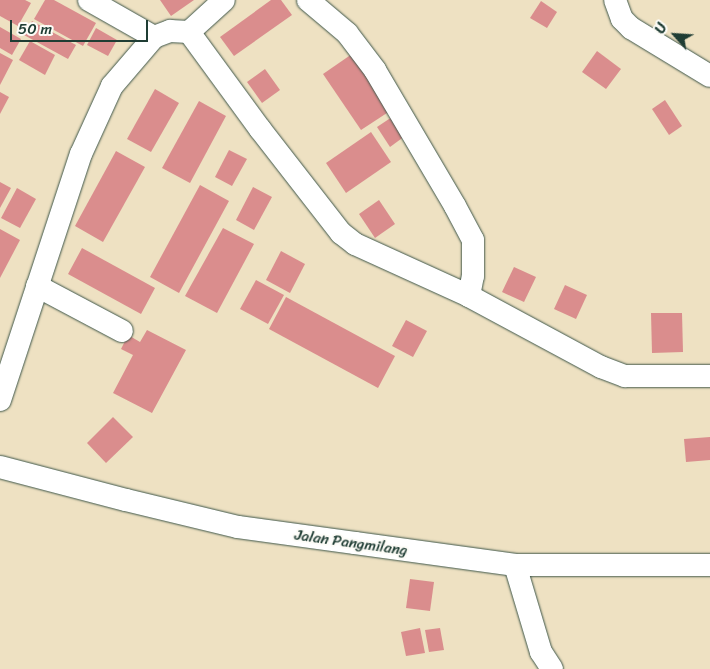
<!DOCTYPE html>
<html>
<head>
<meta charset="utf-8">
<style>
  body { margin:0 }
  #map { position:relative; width:710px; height:669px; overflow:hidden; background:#eee1c2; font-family:Sriracha,sans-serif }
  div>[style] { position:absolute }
  .building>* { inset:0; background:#da8d8d }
  .roads { filter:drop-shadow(0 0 1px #3e5649) drop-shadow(0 0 1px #3e5649) }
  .minor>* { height:22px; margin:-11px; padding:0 11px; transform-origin:11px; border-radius:11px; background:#fff }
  span { translate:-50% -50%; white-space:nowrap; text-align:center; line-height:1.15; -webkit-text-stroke:4px #fdfcf7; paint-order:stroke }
  .street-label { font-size:15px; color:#1f3d34 }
  .north { position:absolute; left:650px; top:10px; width:50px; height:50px; -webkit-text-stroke:4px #fdfcf7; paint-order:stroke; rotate:296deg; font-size:14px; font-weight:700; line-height:20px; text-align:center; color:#1f3d34 }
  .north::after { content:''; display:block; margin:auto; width:18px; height:22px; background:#1f3d34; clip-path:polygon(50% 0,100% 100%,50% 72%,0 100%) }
  .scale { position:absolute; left:10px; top:20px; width:138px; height:22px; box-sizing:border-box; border:2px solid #1f3d34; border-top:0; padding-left:6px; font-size:15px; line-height:18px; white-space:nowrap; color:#1f3d34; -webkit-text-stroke:4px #fdfcf7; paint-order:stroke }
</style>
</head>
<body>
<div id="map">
  <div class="building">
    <i style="clip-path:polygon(0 0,25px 0,31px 3px,18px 26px,0 16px)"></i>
    <i style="clip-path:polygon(45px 0,54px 0,96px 23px,83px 46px,34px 19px)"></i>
    <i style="clip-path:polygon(160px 0,194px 0,171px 16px)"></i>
    <i style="clip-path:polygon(271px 0,281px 0,292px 15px,234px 56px,220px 37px)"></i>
    <i style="clip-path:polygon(541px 1px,557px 12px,547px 28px,530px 18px)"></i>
    <i style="clip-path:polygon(32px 21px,76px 45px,68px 59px,24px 35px)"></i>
    <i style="clip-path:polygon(0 27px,21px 39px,12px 55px,0 48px)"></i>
    <i style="clip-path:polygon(96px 28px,117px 40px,108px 56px,87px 45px)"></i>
    <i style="clip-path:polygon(30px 41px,55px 55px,45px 75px,19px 60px)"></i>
    <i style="clip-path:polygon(597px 51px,621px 69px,606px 89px,582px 72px)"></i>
    <i style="clip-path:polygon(0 53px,13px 60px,0 85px)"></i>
    <i style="clip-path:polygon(352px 54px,390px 111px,361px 130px,323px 74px)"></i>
    <i style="clip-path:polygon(265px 69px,280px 90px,262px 103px,247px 82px)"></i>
    <i style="clip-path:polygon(155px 89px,179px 103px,151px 152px,127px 139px)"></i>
    <i style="clip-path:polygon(0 92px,9px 97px,0 114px)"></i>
    <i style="clip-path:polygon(665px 100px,682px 126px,669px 135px,652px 109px)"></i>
    <i style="clip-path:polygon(199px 101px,226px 116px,190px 183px,162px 168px)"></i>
    <i style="clip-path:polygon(392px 117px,405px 136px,390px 147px,377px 127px)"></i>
    <i style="clip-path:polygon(371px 132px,391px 162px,346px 193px,326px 163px)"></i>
    <i style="clip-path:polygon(229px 150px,247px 159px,232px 186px,215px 177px)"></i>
    <i style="clip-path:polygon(116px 151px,145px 167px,103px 242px,75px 226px)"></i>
    <i style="clip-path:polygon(0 182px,11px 188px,0 208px)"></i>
    <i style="clip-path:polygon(200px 185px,229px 201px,179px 293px,150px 277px)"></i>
    <i style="clip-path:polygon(253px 187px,272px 197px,254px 230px,236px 220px)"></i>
    <i style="clip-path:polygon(17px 188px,36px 199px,20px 228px,1px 218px)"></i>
    <i style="clip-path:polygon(379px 200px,395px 224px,375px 238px,359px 214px)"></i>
    <i style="clip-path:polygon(223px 228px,254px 244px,217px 313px,185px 296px)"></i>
    <i style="clip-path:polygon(0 229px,20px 240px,0 278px)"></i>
    <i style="clip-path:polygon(82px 248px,155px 288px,141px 314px,68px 274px)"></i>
    <i style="clip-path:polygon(281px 251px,305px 264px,290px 293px,266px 280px)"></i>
    <i style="clip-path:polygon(514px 267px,536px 277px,524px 302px,502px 292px)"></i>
    <i style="clip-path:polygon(256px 280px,284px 295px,268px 324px,240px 309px)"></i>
    <i style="clip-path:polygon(565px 285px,587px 295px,576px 319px,554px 309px)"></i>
    <i style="clip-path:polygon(286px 297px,395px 356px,378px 388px,269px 329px)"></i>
    <i style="clip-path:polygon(651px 313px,682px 313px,683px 352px,652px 353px)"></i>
    <i style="clip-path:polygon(406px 320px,427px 331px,413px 357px,392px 346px)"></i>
    <i style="clip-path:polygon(147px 330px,186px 350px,152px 413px,113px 393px,133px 355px,121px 349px,128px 335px,140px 342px)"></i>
    <i style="clip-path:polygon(113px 417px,133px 437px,106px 463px,87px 443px)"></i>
    <i style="clip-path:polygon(710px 437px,710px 460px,686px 462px,684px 439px)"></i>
    <i style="clip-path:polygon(410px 579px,434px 582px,430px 611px,406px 608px)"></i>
    <i style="clip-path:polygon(420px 628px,425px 653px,406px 656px,401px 632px)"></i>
    <i style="clip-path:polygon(440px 628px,444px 650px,429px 652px,425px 630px)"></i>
  </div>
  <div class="roads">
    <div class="minor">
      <i style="left:89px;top:0;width:75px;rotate:29.6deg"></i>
      <i style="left:615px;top:0;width:20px;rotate:70deg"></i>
      <i style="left:622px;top:19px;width:13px;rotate:45deg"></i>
      <i style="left:631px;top:28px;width:92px;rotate:31.3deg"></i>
      <i style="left:189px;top:32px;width:120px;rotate:53.8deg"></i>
      <i style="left:260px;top:129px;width:132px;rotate:52.1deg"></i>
      <i style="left:341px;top:233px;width:18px;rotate:38deg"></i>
      <i style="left:355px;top:244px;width:125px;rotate:24.5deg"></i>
      <i style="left:469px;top:296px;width:20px;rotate:-79deg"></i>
      <i style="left:473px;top:276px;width:36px;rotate:-90deg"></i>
      <i style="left:473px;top:240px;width:38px;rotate:-118deg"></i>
      <i style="left:455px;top:206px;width:158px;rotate:-120.5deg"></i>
      <i style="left:375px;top:70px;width:46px;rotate:-127.1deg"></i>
      <i style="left:347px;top:33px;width:51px;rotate:-139.8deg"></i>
      <i style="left:37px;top:286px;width:96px;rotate:27.9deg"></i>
      <i style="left:469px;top:296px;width:150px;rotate:28.3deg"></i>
      <i style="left:601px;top:367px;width:26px;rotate:21deg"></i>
      <i style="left:625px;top:376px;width:85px"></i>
      <i style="left:0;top:400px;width:259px;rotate:-71.8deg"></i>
      <i style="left:81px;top:154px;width:75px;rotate:-65.5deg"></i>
      <i style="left:112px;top:86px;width:65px;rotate:-49.4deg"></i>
      <i style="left:154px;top:37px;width:17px;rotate:-21deg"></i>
      <i style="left:170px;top:31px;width:19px;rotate:3deg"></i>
      <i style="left:189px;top:32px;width:47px;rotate:-42.4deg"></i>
      <i style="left:0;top:467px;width:130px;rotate:14.7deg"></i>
      <i style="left:126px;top:500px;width:115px;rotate:13.6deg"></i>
      <i style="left:238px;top:527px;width:118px;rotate:7.8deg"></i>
      <i style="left:355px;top:543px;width:162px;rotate:7.8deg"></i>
      <i style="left:515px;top:565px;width:195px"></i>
      <i style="left:515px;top:565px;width:91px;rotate:73.4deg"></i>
      <i style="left:541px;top:652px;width:20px;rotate:57deg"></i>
    </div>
  </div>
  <div class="street-label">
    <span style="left:351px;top:543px;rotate:8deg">Jalan Pangmilang</span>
  </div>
  <div class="north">U</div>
  <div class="scale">50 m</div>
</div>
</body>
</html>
